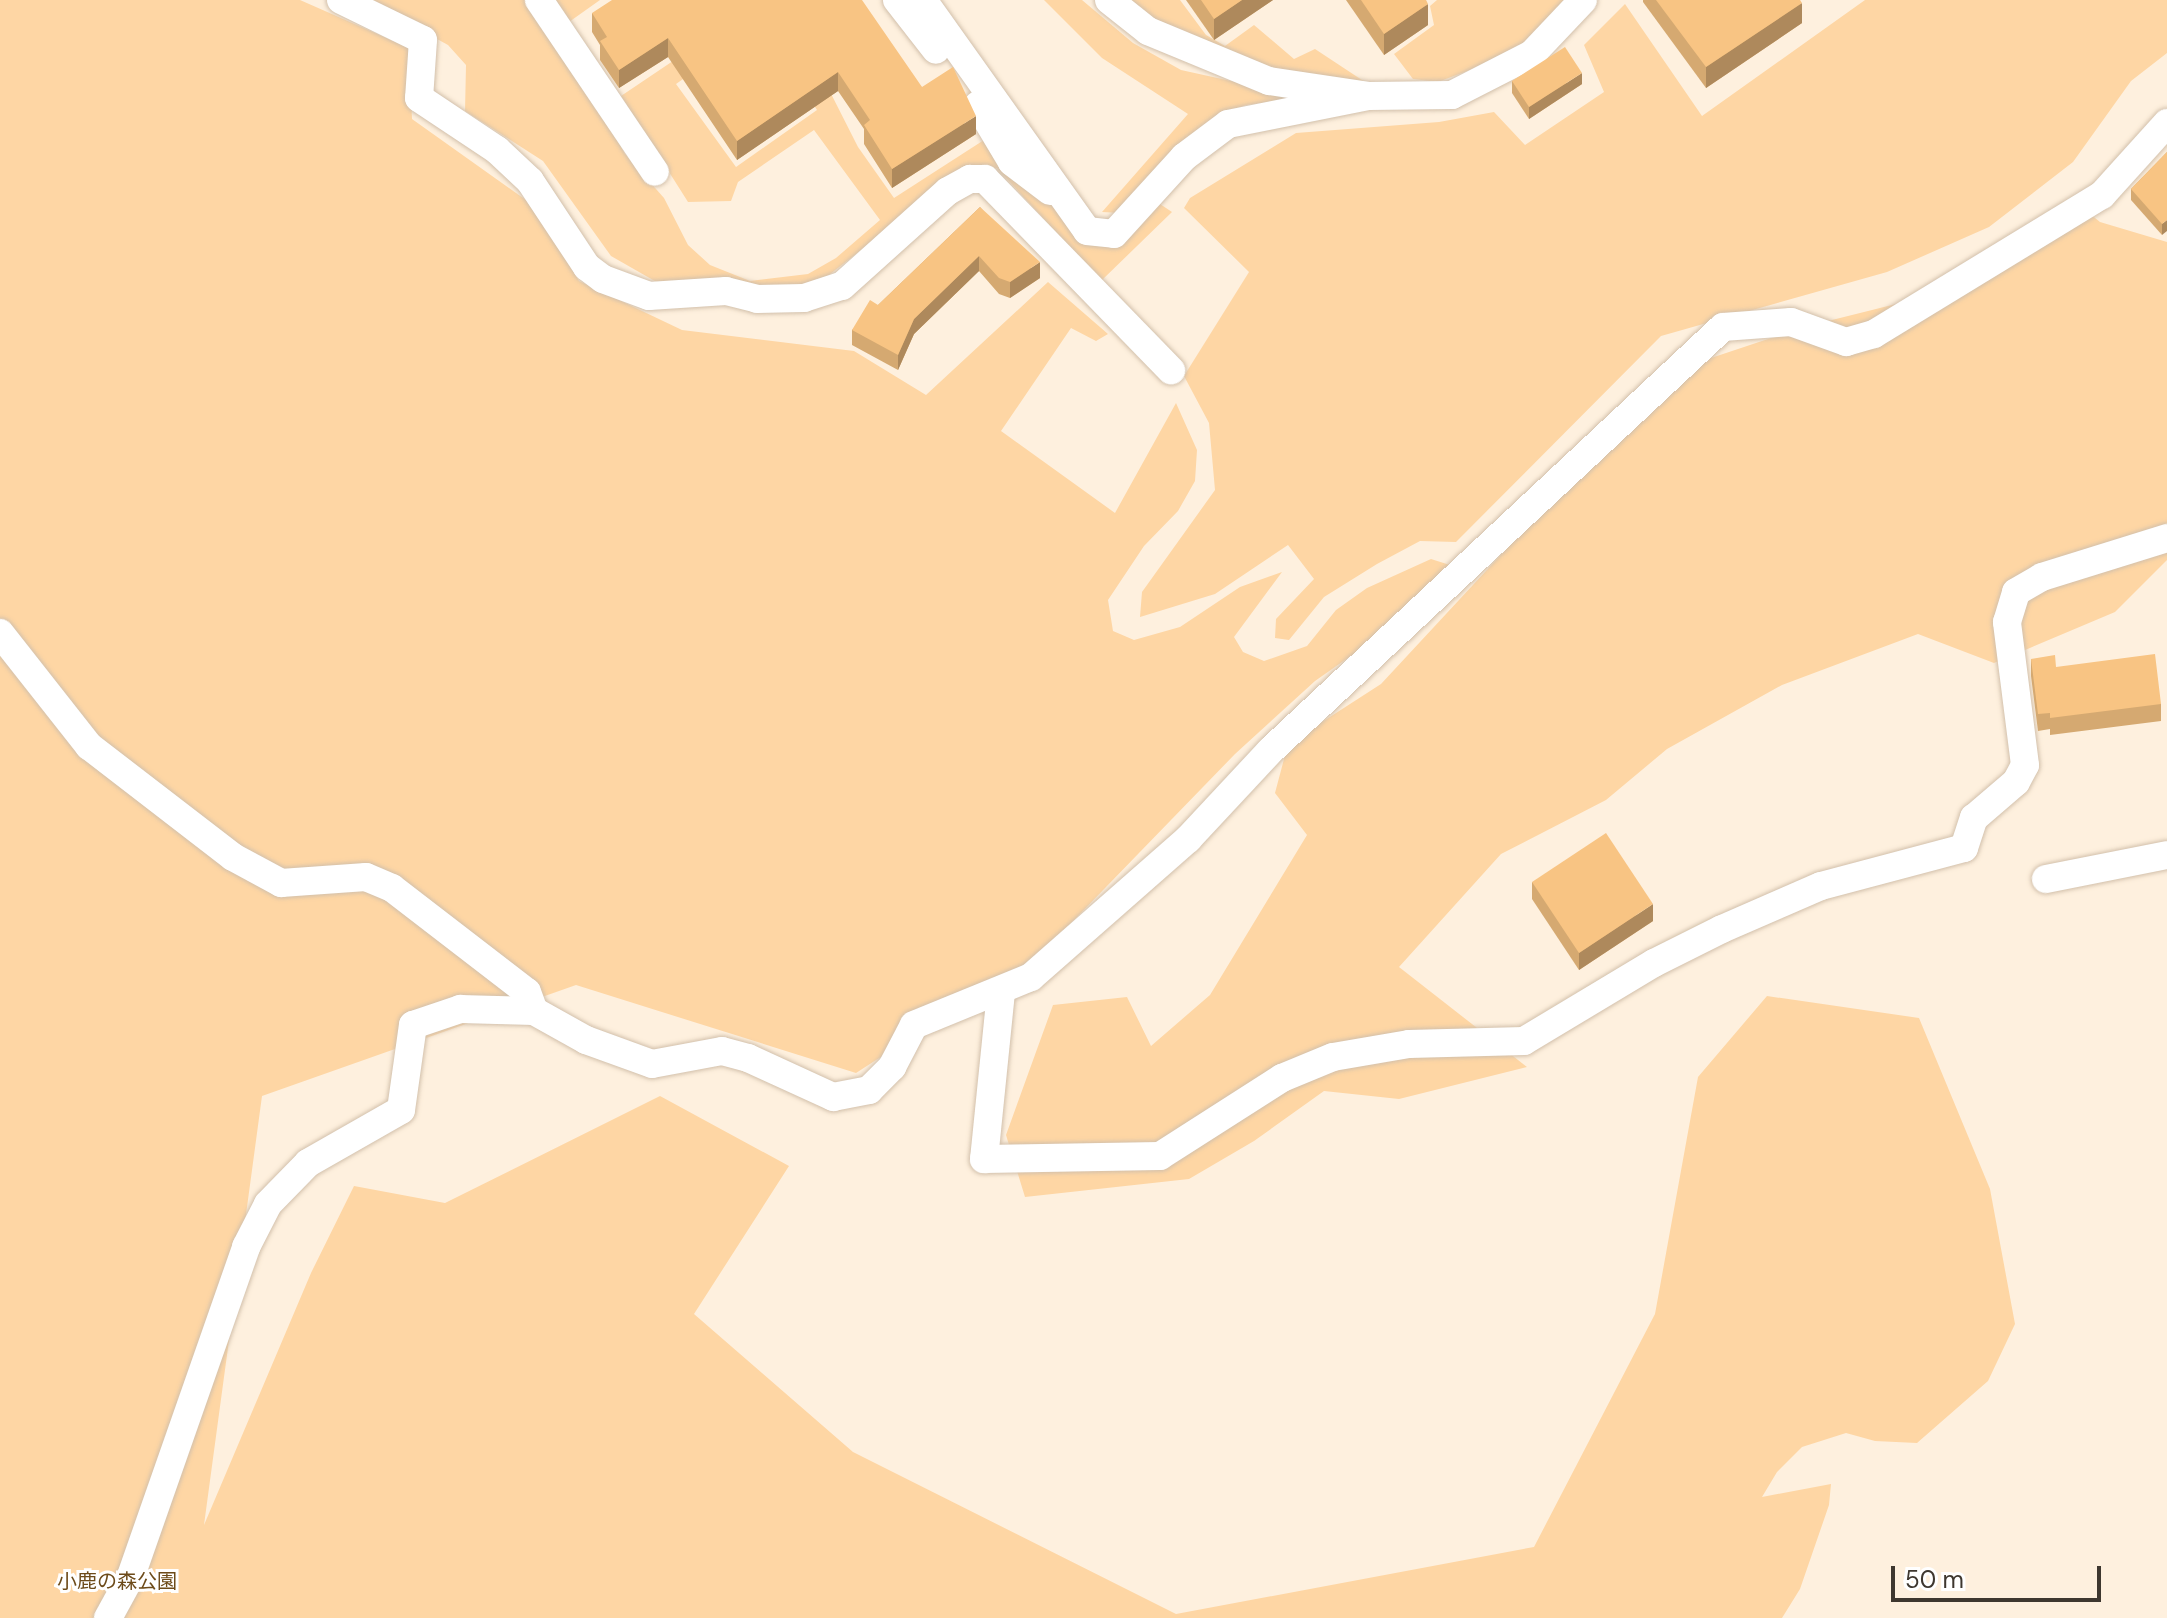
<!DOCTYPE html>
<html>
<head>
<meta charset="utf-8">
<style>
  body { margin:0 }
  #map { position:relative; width:2167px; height:1618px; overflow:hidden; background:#fef0de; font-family:"DM Sans","Noto Sans JP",sans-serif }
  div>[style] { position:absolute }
  .green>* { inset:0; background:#fed6a4 }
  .roads { filter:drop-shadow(0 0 2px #d2c0ab) drop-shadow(0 0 2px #d2c0ab) }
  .minor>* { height:28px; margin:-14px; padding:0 14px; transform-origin:14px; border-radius:14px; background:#fff }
  .wall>* { inset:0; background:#d5a971 }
  .shaded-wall>* { inset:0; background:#ae895c }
  .building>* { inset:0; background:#f8c483 }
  span { translate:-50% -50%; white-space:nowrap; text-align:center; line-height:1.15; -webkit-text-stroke:6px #fff; paint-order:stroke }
  .park-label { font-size:20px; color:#6d4b1a }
  .scale { position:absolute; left:1891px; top:1566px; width:210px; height:36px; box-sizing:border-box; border:4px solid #3e372f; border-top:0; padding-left:10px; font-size:24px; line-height:28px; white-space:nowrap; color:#3e372f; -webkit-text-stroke:6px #fff; paint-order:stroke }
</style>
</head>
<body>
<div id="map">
  <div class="green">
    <i style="clip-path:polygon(0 0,300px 0,409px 48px,412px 119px,537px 208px,579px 281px,682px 330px,854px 351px,926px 395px,1048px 282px,1108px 334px,1096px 341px,1071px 328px,1001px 431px,1115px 513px,1176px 403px,1197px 450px,1195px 481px,1178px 511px,1144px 546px,1108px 600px,1113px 631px,1134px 640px,1180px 627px,1240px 587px,1282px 572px,1234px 637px,1243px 652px,1264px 661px,1307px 646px,1336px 610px,1367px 588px,1431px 559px,1453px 566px,1372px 641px,1315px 681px,1235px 754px,1043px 952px,856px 1073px,576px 985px,262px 1096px,204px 1525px,311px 1273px,354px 1186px,445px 1203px,660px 1096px,789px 1166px,694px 1314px,853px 1452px,1176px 1614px,1534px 1547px,1655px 1314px,1698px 1077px,1767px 996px,1919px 1018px,1990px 1189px,2015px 1324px,1988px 1381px,1917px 1443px,1875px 1441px,1846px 1433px,1802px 1447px,1777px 1472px,1762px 1497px,1831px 1484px,1829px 1505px,1800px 1589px,1782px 1618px,0 1618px)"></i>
    <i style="clip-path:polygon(366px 0,600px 0,569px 22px,573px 62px,625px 154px,664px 198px,688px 245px,710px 265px,750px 281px,808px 274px,836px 258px,880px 220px,814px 130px,738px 182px,731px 201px,688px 202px,621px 96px,713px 34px,761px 24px,676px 84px,736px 167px,817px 110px,800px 84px,820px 72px,858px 147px,894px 198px,984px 140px,1082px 231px,1154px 200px,1172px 212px,1101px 281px,997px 168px,967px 167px,820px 282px,795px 290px,660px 284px,611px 256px,543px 161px,465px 111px,466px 65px,448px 45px)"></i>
    <i style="clip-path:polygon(1044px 0,1082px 0,1133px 43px,1181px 70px,1304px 97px,1246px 105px,1215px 117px,1122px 213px,1102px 212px,1188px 114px,1102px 58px)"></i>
    <i style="clip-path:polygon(1122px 0,1180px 0,1206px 35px,1225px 46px,1254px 25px,1294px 59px,1315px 49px,1365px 82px,1285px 75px,1182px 37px)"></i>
    <i style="clip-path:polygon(1437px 0,1571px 0,1512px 54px,1438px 82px,1413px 79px,1394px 54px,1434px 25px,1430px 6px)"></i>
    <i style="clip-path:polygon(1865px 0,2167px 0,2167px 53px,2131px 81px,2073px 162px,1989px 227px,1887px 272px,1661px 336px,1456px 542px,1420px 541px,1377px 564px,1324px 597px,1289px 640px,1275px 638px,1276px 619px,1314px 579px,1288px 545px,1215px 594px,1140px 617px,1142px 592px,1215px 490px,1209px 423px,1184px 376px,1249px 272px,1184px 208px,1190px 198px,1296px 133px,1439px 122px,1494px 112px,1525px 145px,1604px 92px,1584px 45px,1625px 4px,1702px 116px)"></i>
    <i style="clip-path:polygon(2079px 205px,2100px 222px,2167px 242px,2167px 560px,2115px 612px,1994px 663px,1918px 634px,1782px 685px,1667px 749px,1606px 800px,1501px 854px,1399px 967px,1527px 1067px,1399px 1099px,1324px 1091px,1254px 1141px,1189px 1179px,1025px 1197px,1006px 1135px,1053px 1005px,1127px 997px,1151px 1046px,1210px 995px,1307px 835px,1275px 793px,1288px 744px,1381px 684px,1524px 530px,1699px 362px,1804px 327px,1896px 304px)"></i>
  </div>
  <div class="roads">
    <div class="minor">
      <i style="left:341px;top:0;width:91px;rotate:26deg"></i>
      <i style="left:423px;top:40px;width:58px;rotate:93.9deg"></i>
      <i style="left:419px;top:98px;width:94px;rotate:33.7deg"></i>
      <i style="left:497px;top:150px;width:45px;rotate:43.2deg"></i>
      <i style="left:530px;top:181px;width:103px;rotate:56.5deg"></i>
      <i style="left:587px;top:267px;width:20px;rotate:37deg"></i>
      <i style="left:603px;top:279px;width:49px;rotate:20.3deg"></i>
      <i style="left:649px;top:296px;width:77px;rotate:-3.7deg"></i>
      <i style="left:726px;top:291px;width:32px;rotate:14deg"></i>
      <i style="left:757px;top:299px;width:47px;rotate:-1.2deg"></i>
      <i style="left:804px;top:298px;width:40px;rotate:-18deg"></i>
      <i style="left:842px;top:286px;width:142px;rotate:-41.9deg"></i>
      <i style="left:948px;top:191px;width:25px;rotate:-29deg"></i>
      <i style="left:970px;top:179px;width:15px"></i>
      <i style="left:985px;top:179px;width:267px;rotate:45.8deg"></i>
      <i style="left:539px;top:0;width:207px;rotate:56deg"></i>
      <i style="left:897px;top:0;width:63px;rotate:52deg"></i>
      <i style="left:923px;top:0;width:283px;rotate:54.6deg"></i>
      <i style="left:1087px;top:231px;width:27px;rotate:6deg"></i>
      <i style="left:1114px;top:234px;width:104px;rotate:-47.7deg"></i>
      <i style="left:1184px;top:157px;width:55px;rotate:-36.9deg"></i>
      <i style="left:1228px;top:124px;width:143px;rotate:-11.3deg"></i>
      <i style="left:1109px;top:0;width:50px;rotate:38.5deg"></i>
      <i style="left:1148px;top:31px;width:131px;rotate:22.5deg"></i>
      <i style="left:1269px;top:81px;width:100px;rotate:8.6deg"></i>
      <i style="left:1368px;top:96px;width:84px;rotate:-0.7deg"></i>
      <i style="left:1452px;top:95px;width:90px;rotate:-27.1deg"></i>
      <i style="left:1532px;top:54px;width:74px;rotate:-46.6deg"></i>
      <i style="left:978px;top:105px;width:66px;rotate:59.2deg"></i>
      <i style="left:1012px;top:162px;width:48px;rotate:37.3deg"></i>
      <i style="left:0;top:633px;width:144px;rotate:51.8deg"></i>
      <i style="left:89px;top:746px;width:182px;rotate:37.6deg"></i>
      <i style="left:233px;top:857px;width:55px;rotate:28.4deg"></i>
      <i style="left:281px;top:883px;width:85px;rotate:-4deg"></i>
      <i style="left:366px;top:877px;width:28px;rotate:23deg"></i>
      <i style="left:392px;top:888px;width:170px;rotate:37.6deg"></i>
      <i style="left:527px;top:992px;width:20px;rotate:70deg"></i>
      <i style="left:2046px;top:879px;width:123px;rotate:-11.2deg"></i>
      <i style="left:1001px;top:992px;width:168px;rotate:95.8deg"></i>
      <i style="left:984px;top:1159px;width:176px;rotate:-1deg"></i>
      <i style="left:1160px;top:1156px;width:145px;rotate:-32.6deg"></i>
      <i style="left:1282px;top:1078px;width:55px;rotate:-22.4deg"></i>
      <i style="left:1333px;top:1057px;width:77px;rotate:-9.7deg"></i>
      <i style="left:1409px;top:1044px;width:115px;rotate:-1.5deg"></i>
      <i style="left:1524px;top:1041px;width:152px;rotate:-31deg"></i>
      <i style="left:1654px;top:963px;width:76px;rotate:-26.6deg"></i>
      <i style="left:1722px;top:929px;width:108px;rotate:-23.5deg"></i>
      <i style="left:1821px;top:886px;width:148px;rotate:-14.9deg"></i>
      <i style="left:1964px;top:848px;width:32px;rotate:-72deg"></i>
      <i style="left:1974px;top:818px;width:55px;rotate:-40.6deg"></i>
      <i style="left:2016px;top:782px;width:19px;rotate:-62deg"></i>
      <i style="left:2025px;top:765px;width:144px;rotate:-97.2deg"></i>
      <i style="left:2007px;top:622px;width:31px;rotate:-73deg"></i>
      <i style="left:2016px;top:592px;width:30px;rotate:-30deg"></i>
      <i style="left:2042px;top:577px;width:131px;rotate:-17.3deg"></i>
      <i style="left:108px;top:1618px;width:48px;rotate:-61.3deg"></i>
      <i style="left:131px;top:1576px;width:349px;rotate:-70.7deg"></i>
      <i style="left:246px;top:1247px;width:48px;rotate:-62.9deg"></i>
      <i style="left:268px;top:1204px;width:57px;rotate:-45.7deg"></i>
      <i style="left:308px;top:1163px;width:107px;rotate:-29.7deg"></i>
      <i style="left:401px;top:1110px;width:86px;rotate:-82deg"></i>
      <i style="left:413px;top:1025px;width:50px;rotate:-18.8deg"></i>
      <i style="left:460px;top:1009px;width:74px;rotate:1.5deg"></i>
      <i style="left:534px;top:1011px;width:60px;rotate:29.1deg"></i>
      <i style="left:586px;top:1040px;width:70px;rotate:20deg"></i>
      <i style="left:652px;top:1064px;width:71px;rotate:-10.5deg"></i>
      <i style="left:722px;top:1051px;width:27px;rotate:15deg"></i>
      <i style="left:748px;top:1058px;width:94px;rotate:24.6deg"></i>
      <i style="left:833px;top:1097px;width:37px;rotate:-11deg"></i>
      <i style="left:869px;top:1090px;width:33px;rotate:-45deg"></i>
      <i style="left:892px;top:1067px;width:47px;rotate:-62.4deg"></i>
      <i style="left:914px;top:1025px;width:126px;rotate:-22.3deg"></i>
      <i style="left:1031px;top:977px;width:209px;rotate:-41.3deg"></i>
      <i style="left:1188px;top:839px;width:120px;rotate:-47deg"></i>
      <i style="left:1270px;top:751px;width:620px;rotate:-43.11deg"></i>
      <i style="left:1723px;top:327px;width:68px;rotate:-4.2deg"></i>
      <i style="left:1791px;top:322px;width:59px;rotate:20deg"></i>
      <i style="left:1846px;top:342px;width:29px;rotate:-16deg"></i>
      <i style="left:1874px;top:334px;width:267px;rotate:-31.4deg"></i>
      <i style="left:2102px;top:195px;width:97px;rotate:-47.9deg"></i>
    </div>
  </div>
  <div class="wall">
    <i style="clip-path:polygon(1186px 0,1273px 0,1214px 40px)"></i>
    <i style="clip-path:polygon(1346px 0,1426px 0,1428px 25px,1384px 55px)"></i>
    <i style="clip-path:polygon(1643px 0,1800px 0,1802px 23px,1706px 88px,1643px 2px)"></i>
    <i style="clip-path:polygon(592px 13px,922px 87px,976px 134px,892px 188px,864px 144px,864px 129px,838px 91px,737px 160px,668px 57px,619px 88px,600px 60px,600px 45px,592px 32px)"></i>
    <i style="clip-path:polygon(1512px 81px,1582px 84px,1529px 119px,1512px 93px)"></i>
    <i style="clip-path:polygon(2167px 152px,2162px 235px,2131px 200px,2131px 189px)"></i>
    <i style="clip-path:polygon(980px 207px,1040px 278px,1010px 298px,999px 294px,979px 271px,914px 334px,898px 370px,852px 345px,852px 330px)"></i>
    <i style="clip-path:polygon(2031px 659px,2056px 667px,2161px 704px,2161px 721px,2050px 735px,2050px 729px,2038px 731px,2031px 676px)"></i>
    <i style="clip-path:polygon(1532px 882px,1653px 921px,1579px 970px,1532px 899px)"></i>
  </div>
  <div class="shaded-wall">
    <i style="clip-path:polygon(1242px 0,1273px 0,1214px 40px,1214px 19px)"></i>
    <i style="clip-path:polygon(1802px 3px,1802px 23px,1706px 88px,1706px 67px)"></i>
    <i style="clip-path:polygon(1428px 4px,1428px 25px,1384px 55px,1384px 34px)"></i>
    <i style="clip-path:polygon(668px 38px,668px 57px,619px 88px,619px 70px)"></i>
    <i style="clip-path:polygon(838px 72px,838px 91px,737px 160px,737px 141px)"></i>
    <i style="clip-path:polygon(1582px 73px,1582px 84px,1529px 119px,1529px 107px)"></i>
    <i style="clip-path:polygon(976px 116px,976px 134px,892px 188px,892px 169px)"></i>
    <i style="clip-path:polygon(2167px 220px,2167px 231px,2162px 235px,2162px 224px)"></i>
    <i style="clip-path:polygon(979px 256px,979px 271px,914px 334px,898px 370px,898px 355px,914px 319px)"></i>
    <i style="clip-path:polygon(1040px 262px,1040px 278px,1010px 298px,1010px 282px)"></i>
    <i style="clip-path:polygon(1653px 904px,1653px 921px,1579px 970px,1579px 953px)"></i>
  </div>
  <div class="building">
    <i style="clip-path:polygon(612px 0,862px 0,922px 87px,953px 67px,976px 116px,892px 169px,864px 125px,870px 120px,838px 72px,737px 141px,668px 38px,619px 70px,600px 41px,607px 37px,592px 13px)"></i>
    <i style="clip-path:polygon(1201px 0,1242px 0,1214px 19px)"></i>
    <i style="clip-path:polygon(1361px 0,1426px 0,1428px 4px,1384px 34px)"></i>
    <i style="clip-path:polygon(1656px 0,1800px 0,1802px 3px,1706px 67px)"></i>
    <i style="clip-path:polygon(1565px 47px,1582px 73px,1529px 107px,1512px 81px)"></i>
    <i style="clip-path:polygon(2167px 152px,2167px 220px,2162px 224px,2131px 189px)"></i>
    <i style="clip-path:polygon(980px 207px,1040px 262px,1010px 282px,999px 278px,979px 256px,914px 319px,898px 355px,852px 330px,870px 300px,878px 305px)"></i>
    <i style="clip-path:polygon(2155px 654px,2161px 704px,2050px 718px,2050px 713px,2038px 714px,2031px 659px,2055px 655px,2056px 667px)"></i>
    <i style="clip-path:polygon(1606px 833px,1653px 904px,1579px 953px,1532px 882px)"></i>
  </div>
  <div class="park-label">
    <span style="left:117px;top:1581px">小鹿の森公園</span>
  </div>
  <div class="scale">50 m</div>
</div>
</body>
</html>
